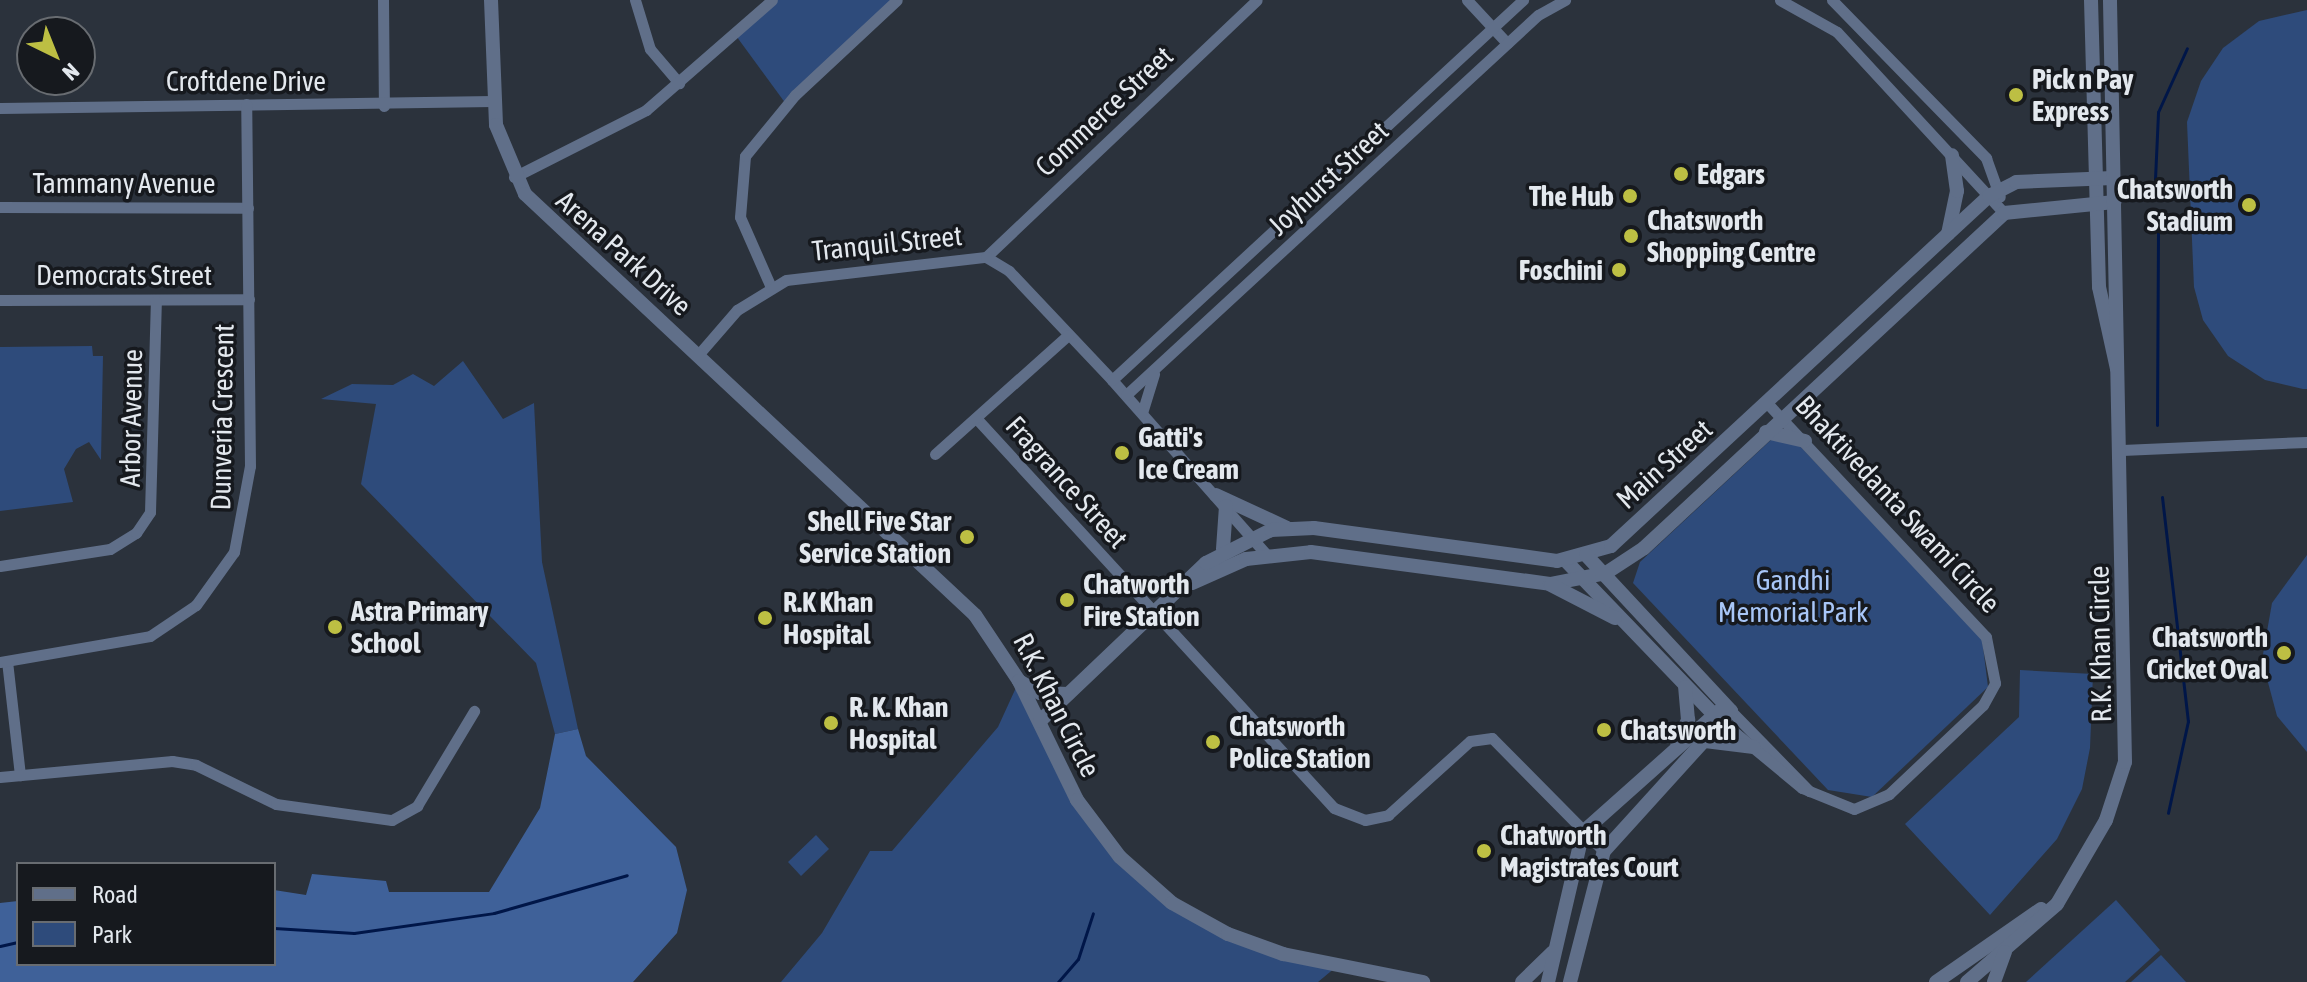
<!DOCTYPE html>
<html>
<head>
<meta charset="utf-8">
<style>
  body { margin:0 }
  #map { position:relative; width:2307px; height:982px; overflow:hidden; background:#2b323c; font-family:"Asap Condensed",sans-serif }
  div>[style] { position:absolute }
  .green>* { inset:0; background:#2e4b7b }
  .forest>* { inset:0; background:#3f6199 }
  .stream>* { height:3px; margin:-1.5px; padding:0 1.5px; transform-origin:1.5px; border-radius:1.5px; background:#001648 }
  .minor>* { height:11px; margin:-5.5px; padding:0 5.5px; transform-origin:5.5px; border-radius:5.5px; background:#606f89 }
  .tertiary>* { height:14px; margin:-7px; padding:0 7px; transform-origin:7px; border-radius:7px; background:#606f89 }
  .dots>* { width:22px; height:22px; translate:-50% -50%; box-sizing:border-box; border:4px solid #16191e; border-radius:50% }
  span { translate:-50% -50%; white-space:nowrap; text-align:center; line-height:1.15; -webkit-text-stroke:7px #16191e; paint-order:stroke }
  .poi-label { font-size:28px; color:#e3e8ee; font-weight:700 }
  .left { translate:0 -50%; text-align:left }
  .right { translate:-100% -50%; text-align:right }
  .street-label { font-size:28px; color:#e3e8ee }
  .park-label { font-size:28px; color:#a8c6f7 }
  .legend { position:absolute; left:16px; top:862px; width:260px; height:104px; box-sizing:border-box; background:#16191e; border:2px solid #686c71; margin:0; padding:10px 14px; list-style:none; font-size:24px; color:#e3e8ee }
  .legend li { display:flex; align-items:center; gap:16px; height:40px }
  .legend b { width:40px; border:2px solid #686c71 }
  .north { position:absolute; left:16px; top:16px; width:80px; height:80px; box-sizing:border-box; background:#16191e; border:2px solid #686c71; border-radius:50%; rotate:137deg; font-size:22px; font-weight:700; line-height:32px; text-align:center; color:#e3e8ee }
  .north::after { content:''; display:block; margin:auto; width:28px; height:36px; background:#bdbf43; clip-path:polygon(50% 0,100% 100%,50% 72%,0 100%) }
</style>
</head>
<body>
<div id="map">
  <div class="green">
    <i style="clip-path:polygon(771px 0,898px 0,786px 104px,734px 33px)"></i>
    <i style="clip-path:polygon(2307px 10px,2307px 389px,2303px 389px,2265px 380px,2228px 356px,2203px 320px,2194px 287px,2187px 122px,2201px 81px,2223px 48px,2259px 21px)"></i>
    <i style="clip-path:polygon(92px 346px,93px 356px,103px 356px,101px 460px,89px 442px,76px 449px,64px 469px,73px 502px,0 511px,0 347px)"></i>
    <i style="clip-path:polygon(463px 361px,503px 419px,534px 403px,542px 562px,578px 729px,555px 734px,536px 663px,361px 484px,376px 404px,321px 399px,352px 384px,393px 385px,413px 374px,434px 386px)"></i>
    <i style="clip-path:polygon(1773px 438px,1798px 444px,1982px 639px,1988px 687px,1872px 797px,1828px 790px,1633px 583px,1640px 562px)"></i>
    <i style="clip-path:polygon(2307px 555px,2307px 752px,2277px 716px,2262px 660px,2272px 603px)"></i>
    <i style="clip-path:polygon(2020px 670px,2093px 674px,2090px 748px,2082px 789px,2057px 839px,1990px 915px,1905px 824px,2019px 717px)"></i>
    <i style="clip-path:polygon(1019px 681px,1097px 831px,1197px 920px,1336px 967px,1318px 982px,781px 982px,822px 933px,870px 851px,892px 851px,998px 727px)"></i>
    <i style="clip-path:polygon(816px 835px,829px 849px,801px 876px,788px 862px)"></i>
    <i style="clip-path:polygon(2116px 900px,2160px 950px,2125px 982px,2026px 982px)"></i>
    <i style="clip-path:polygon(2161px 955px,2186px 982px,2131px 982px)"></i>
  </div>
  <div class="forest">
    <i style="clip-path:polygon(578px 729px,586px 756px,676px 847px,687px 890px,677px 933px,633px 982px,0 982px,0 903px,18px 901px,18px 964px,274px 964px,274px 890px,306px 895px,312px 874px,386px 881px,389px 892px,489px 892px,540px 808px,555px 734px)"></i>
  </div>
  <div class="stream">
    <i style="left:2155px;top:179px;width:67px;rotate:-87.4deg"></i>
    <i style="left:2158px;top:112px;width:70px;rotate:-65.6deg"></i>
    <i style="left:2157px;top:425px;width:193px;rotate:-89.7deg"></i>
    <i style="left:2162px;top:497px;width:226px;rotate:83.4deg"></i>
    <i style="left:2188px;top:721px;width:94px;rotate:102.3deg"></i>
    <i style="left:274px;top:928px;width:80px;rotate:3.6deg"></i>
    <i style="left:354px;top:933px;width:141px;rotate:-8.1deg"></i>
    <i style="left:494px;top:913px;width:138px;rotate:-15.9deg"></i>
    <i style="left:0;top:946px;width:18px;rotate:-13deg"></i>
    <i style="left:1058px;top:982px;width:30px;rotate:-49deg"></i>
    <i style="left:1078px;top:959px;width:48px;rotate:-71.9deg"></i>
  </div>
  <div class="minor">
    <i style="left:383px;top:0;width:106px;rotate:89.5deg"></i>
    <i style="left:635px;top:0;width:51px;rotate:73deg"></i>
    <i style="left:650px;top:49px;width:45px;rotate:49.5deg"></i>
    <i style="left:1467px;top:0;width:59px;rotate:47.1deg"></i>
    <i style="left:1780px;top:0;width:65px;rotate:29.3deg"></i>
    <i style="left:1837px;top:32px;width:246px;rotate:47.3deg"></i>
    <i style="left:1832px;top:0;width:221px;rotate:45.7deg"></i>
    <i style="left:1986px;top:158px;width:41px;rotate:70.3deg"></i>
    <i style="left:0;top:108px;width:493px;rotate:-0.8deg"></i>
    <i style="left:514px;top:177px;width:148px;rotate:-26.9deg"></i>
    <i style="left:646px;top:110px;width:167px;rotate:-41.1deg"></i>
    <i style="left:0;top:207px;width:248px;rotate:0.2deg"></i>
    <i style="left:986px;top:257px;width:373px;rotate:-43.5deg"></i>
    <i style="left:770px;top:285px;width:74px;rotate:-113.8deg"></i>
    <i style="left:740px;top:217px;width:61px;rotate:-85.3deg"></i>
    <i style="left:745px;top:156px;width:79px;rotate:-50.7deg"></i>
    <i style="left:795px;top:95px;width:139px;rotate:-43deg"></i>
    <i style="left:0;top:300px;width:249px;rotate:-0.2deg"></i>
    <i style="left:698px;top:355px;width:60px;rotate:-49.1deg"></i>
    <i style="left:737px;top:310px;width:57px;rotate:-31.5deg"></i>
    <i style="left:786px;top:280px;width:201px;rotate:-6.6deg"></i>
    <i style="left:986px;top:257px;width:27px;rotate:31deg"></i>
    <i style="left:1009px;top:271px;width:150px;rotate:46.6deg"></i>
    <i style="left:1112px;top:380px;width:232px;rotate:48.5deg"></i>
    <i style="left:1112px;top:380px;width:560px;rotate:-42.76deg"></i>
    <i style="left:1126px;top:395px;width:560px;rotate:-42.69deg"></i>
    <i style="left:1538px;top:15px;width:31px;rotate:-29deg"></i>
    <i style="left:1142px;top:413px;width:41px;rotate:-72.9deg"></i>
    <i style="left:976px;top:418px;width:529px;rotate:47.45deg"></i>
    <i style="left:1334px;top:808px;width:33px;rotate:21deg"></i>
    <i style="left:1365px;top:820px;width:24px;rotate:-12deg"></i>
    <i style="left:1388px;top:815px;width:110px;rotate:-42.1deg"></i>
    <i style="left:1470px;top:741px;width:22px;rotate:-8deg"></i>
    <i style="left:1492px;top:738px;width:159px;rotate:45.3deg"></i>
    <i style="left:2122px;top:450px;width:185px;rotate:-2.5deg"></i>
    <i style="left:935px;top:454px;width:178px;rotate:-41.8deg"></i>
    <i style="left:0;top:566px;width:111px;rotate:-8.8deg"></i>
    <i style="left:110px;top:549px;width:31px;rotate:-32deg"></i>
    <i style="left:136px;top:533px;width:25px;rotate:-56deg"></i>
    <i style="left:150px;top:512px;width:211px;rotate:-88.4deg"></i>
    <i style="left:7px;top:661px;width:115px;rotate:83.5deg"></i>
    <i style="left:0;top:662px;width:152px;rotate:-9.8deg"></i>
    <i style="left:150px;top:636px;width:55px;rotate:-34deg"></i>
    <i style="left:196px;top:605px;width:65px;rotate:-54.4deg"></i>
    <i style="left:234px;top:552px;width:87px;rotate:-79.5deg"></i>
    <i style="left:250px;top:466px;width:362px;rotate:-90.6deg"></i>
    <i style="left:1731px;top:711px;width:112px;rotate:45.7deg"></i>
    <i style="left:1721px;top:721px;width:105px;rotate:39.6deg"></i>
    <i style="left:1802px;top:788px;width:56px;rotate:22deg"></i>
    <i style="left:1854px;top:809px;width:38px;rotate:-23deg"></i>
    <i style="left:1889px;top:794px;width:129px;rotate:-43.4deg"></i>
    <i style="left:1983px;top:705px;width:25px;rotate:-61deg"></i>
    <i style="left:1995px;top:683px;width:47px;rotate:-101.1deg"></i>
    <i style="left:1986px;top:637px;width:319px;rotate:-133.1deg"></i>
    <i style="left:0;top:777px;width:173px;rotate:-5.3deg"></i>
    <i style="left:172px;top:761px;width:24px;rotate:9deg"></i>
    <i style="left:196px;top:765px;width:89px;rotate:26deg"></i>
    <i style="left:276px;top:804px;width:117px;rotate:7.9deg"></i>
    <i style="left:392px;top:820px;width:29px;rotate:-29deg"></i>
    <i style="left:417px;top:806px;width:111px;rotate:-59deg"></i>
  </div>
  <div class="tertiary">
    <i style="left:491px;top:0;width:125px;rotate:87.7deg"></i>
    <i style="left:496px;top:125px;width:75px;rotate:67.2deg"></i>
    <i style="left:525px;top:194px;width:616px;rotate:43.09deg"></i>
    <i style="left:975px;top:615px;width:79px;rotate:56.3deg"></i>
    <i style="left:1019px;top:681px;width:132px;rotate:64deg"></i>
    <i style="left:1077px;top:800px;width:71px;rotate:53deg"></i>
    <i style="left:1120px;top:857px;width:69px;rotate:41.5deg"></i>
    <i style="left:1172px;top:903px;width:64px;rotate:29deg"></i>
    <i style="left:1228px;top:934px;width:59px;rotate:20deg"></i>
    <i style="left:1283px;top:954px;width:143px;rotate:11.3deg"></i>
    <i style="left:2091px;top:0;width:287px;rotate:88.4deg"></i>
    <i style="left:2099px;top:287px;width:84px;rotate:77.6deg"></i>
    <i style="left:1948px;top:234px;width:44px;rotate:-78.2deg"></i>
    <i style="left:1957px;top:191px;width:36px;rotate:-98deg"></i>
    <i style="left:1766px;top:432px;width:40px;rotate:13deg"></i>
    <i style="left:1216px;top:495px;width:78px;rotate:24.9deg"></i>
    <i style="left:1223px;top:549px;width:43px;rotate:-86deg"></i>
    <i style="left:1565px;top:560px;width:223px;rotate:46.1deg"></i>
    <i style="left:1192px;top:583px;width:59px;rotate:-24deg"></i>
    <i style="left:1246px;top:559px;width:65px;rotate:-6.1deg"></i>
    <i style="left:1311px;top:552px;width:241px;rotate:7.6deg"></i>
    <i style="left:1550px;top:584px;width:57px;rotate:-11.1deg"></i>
    <i style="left:1606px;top:573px;width:45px;rotate:-33.3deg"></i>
    <i style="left:1644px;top:548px;width:492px;rotate:-42.9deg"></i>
    <i style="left:2004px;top:213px;width:111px;rotate:-5.7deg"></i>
    <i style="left:1551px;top:585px;width:72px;rotate:27.3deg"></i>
    <i style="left:1019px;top:681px;width:24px;rotate:30deg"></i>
    <i style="left:1040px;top:693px;width:28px;rotate:2deg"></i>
    <i style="left:1040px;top:721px;width:229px;rotate:-43.6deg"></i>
    <i style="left:1206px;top:563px;width:73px;rotate:-26.9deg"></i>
    <i style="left:1271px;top:530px;width:43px;rotate:-2.7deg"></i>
    <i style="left:1314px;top:528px;width:245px;rotate:7.7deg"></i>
    <i style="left:1557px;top:561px;width:56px;rotate:-15.5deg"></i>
    <i style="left:1611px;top:546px;width:515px;rotate:-42.8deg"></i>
    <i style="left:1989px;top:196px;width:30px;rotate:-27deg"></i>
    <i style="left:2016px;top:182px;width:97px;rotate:-2.4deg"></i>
    <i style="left:1705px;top:741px;width:49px;rotate:7deg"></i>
    <i style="left:1677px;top:742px;width:25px;rotate:-63deg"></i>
    <i style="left:1688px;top:720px;width:33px;rotate:-95deg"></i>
    <i style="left:1522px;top:982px;width:43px;rotate:-44.1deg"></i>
    <i style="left:1548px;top:982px;width:154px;rotate:-76.9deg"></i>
    <i style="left:1583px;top:832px;width:182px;rotate:-41.7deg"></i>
    <i style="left:1570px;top:982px;width:135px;rotate:-75.5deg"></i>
    <i style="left:1604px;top:851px;width:189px;rotate:-47.8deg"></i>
    <i style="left:1731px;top:711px;width:213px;rotate:-132.9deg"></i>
    <i style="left:1936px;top:982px;width:128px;rotate:-34.8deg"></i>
    <i style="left:1967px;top:982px;width:119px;rotate:-40.9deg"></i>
    <i style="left:2057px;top:904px;width:97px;rotate:-59.7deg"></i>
    <i style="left:2106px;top:820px;width:61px;rotate:-71.9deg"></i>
    <i style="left:2125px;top:762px;width:762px;rotate:-91.13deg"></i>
    <i style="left:1994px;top:982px;width:32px;rotate:-70deg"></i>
  </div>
  <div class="dots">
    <i style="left:2016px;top:95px;background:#bdbf43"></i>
    <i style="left:1681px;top:174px;background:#bdbf43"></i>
    <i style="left:1630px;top:196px;background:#bdbf43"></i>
    <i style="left:2249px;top:205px;background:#bdbf43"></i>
    <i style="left:1631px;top:236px;background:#bdbf43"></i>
    <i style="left:1619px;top:270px;background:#bdbf43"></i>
    <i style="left:1122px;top:453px;background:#bdbf43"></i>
    <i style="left:967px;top:537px;background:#bdbf43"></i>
    <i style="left:1067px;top:600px;background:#bdbf43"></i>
    <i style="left:765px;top:618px;background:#bdbf43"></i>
    <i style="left:335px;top:627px;background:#bdbf43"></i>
    <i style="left:2284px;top:653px;background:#bdbf43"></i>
    <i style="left:831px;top:723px;background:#bdbf43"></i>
    <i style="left:1604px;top:730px;background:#bdbf43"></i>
    <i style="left:1213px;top:742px;background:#bdbf43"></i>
    <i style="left:1484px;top:851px;background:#bdbf43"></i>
  </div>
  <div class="poi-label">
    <span class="left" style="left:2032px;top:95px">Pick n Pay<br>Express</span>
    <span class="left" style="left:1697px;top:174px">Edgars</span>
    <span class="right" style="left:2233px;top:205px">Chatsworth<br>Stadium</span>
    <span class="right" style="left:1614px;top:196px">The Hub</span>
    <span class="left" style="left:1647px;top:236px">Chatsworth<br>Shopping Centre</span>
    <span class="right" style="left:1603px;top:270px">Foschini</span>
    <span class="left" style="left:1138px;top:453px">Gatti's<br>Ice Cream</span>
    <span class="right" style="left:951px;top:537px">Shell Five Star<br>Service Station</span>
    <span class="left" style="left:1083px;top:600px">Chatworth<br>Fire Station</span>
    <span class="left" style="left:783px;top:618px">R.K Khan<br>Hospital</span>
    <span class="left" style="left:351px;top:627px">Astra Primary<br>School</span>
    <span class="right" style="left:2268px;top:653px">Chatsworth<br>Cricket Oval</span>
    <span class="left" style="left:849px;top:723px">R. K. Khan<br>Hospital</span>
    <span class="left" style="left:1229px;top:742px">Chatsworth<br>Police Station</span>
    <span class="left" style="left:1620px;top:730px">Chatsworth</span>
    <span class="left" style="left:1500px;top:851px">Chatworth<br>Magistrates Court</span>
  </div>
  <div class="street-label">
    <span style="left:246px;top:81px">Croftdene Drive</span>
    <span style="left:1104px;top:111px;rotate:-43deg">Commerce Street</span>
    <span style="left:1328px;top:178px;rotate:-43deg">Joyhurst Street</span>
    <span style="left:124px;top:183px">Tammany Avenue</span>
    <span style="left:887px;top:243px;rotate:-6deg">Tranquil Street</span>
    <span style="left:624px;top:253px;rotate:42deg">Arena Park Drive</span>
    <span style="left:124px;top:275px">Democrats Street</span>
    <span style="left:222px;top:417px;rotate:-89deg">Dunveria Crescent</span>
    <span style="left:131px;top:418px;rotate:-89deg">Arbor Avenue</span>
    <span style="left:1664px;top:464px;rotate:-42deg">Main Street</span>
    <span style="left:1067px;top:482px;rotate:48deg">Fragrance Street</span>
    <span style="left:1898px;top:504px;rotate:47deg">Bhaktivedanta Swami Circle</span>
    <span style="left:2100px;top:644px;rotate:-91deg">R.K. Khan Circle</span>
    <span style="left:1057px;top:705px;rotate:63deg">R.K. Khan Circle</span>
  </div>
  <div class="park-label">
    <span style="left:1793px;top:596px">Gandhi<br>Memorial Park</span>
  </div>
  <ul class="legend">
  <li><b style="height:10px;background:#606f89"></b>Road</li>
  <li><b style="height:22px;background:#2e4b7b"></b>Park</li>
  </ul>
  <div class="north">N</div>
</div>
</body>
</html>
